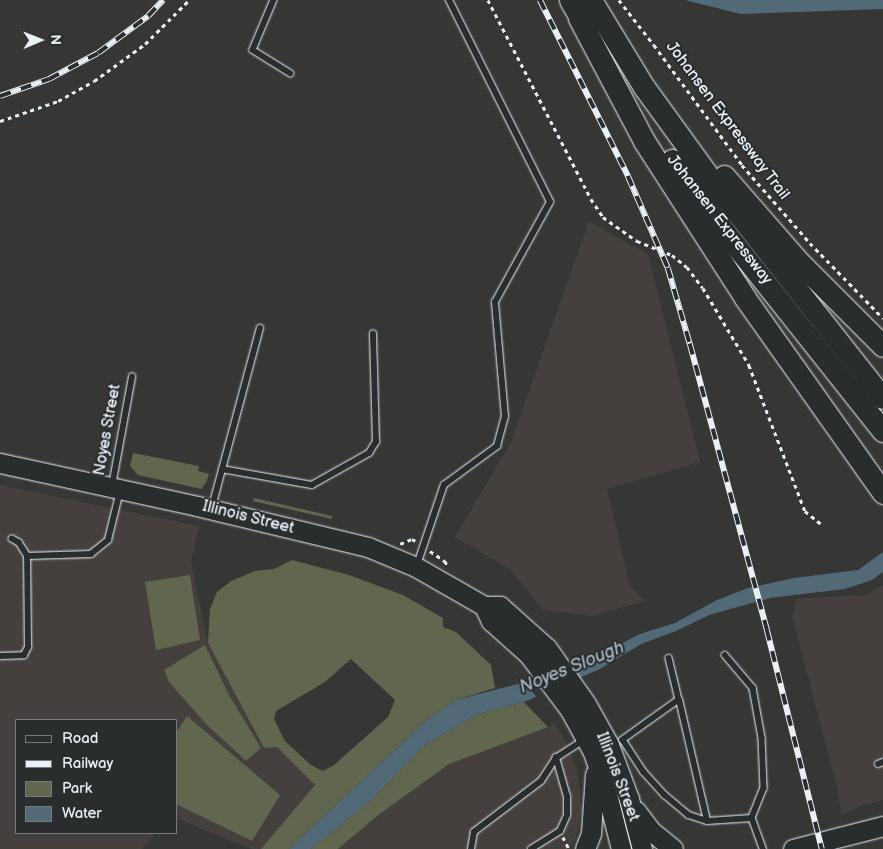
<!DOCTYPE html>
<html>
<head>
<meta charset="utf-8">
<style>
  body { margin:0 }
  #map { position:relative; width:883px; height:849px; overflow:hidden; background:#363635; font-family:"Balsamiq Sans",sans-serif }
  div>[style] { position:absolute }
  .built>* { inset:0; background:#45403d }
  .green>* { inset:0; background:#60674e }
  .water>* { inset:0; background:#526977 }
  .pier>* { inset:0; background:#363635 }
  .path>* { height:2.5px; margin-top:-1.25px; transform-origin:0; background:repeating-linear-gradient(90deg,#e8f1f8 0 4px,transparent 0 8px) }
  .roads { filter:drop-shadow(0 0 1px #e8f1f8) drop-shadow(0 0 1px #e8f1f8) }
  .lane>* { height:5.5px; margin:-2.75px; padding:0 2.75px; transform-origin:2.75px; border-radius:2.75px; background:#2a2d2e }
  .primary>* { height:19px; margin:-9.5px; padding:0 9.5px; transform-origin:9.5px; border-radius:9.5px; background:#2a2d2e }
  .highway>* { height:21px; margin:-10.5px; padding:0 10.5px; transform-origin:10.5px; border-radius:10.5px; background:#2a2d2e }
  .rail>* { height:5.5px; margin-top:-2.75px; transform-origin:0; background:repeating-linear-gradient(90deg,#2a2d2e 0 11px,#e8f1f8 0 22px); box-sizing:border-box; border-block:1px solid #e8f1f8 }
  span { translate:-50% -50%; white-space:nowrap; text-align:center; line-height:1.15; -webkit-text-stroke:4px #2a2d2e; paint-order:stroke }
  .street-label { font-size:16px; color:#e8f1f8 }
  .water-label { font-size:18px; color:#a4b4be; font-style:italic }
  .legend { position:absolute; left:15px; top:719px; width:162px; height:115px; box-sizing:border-box; background:#2a2d2e; border:1px solid #767b7f; margin:0; padding:6px 9px; list-style:none; font-size:15px; color:#e8f1f8 }
  .legend li { display:flex; align-items:center; gap:10px; height:25px }
  .legend b { width:25px; border:1px solid #767b7f }
  .north { position:absolute; left:15px; top:15px; width:50px; height:50px; -webkit-text-stroke:4px #2a2d2e; paint-order:stroke; rotate:89deg; font-size:14px; font-weight:700; line-height:20px; text-align:center; color:#e8f1f8 }
  .north::after { content:''; display:block; margin:auto; width:18px; height:22px; background:#e8f1f8; clip-path:polygon(50% 0,100% 100%,50% 72%,0 100%) }
</style>
</head>
<body>
<div id="map">
  <div class="built">
    <i style="clip-path:polygon(589px 221px,648px 255px,700px 462px,607px 489px,630px 586px,645px 601px,593px 616px,543px 610px,510px 569px,455px 537px,511px 442px)"></i>
    <i style="clip-path:polygon(0 485px,199px 526px,191px 562px,208px 643px,264px 748px,277px 747px,316px 786px,261px 849px,251px 849px,176px 818px,176px 720px,16px 720px,16px 833px,156px 833px,142px 849px,0 849px)"></i>
    <i style="clip-path:polygon(883px 585px,883px 800px,863px 805px,841px 815px,837px 787px,792px 616px,797px 599px,865px 595px)"></i>
    <i style="clip-path:polygon(555px 724px,566px 743px,577px 770px,582px 808px,577px 834px,570px 849px,338px 849px,377px 816px,449px 764px)"></i>
  </div>
  <div class="green">
    <i style="clip-path:polygon(133px 453px,199px 466px,198px 471px,209px 474px,206px 483px,201px 489px,138px 475px,130px 466px)"></i>
    <i style="clip-path:polygon(254px 498px,332px 516px,332px 519px,253px 501px)"></i>
    <i style="clip-path:polygon(evenodd,292px 560px,349px 575px,403px 595px,443px 618px,443px 627px,456px 632px,491px 665px,495px 688px,456px 700px,427px 720px,289px 849px,261px 849px,315px 785px,277px 747px,264px 748px,208px 643px,210px 609px,217px 592px,231px 581px,255px 571px,274px 569px,292px 560px,351px 659px,395px 700px,388px 717px,334px 765px,323px 771px,311px 765px,285px 741px,274px 719px,276px 711px,325px 682px,351px 659px)"></i>
    <i style="clip-path:polygon(190px 575px,200px 640px,156px 650px,145px 582px)"></i>
    <i style="clip-path:polygon(205px 645px,229px 695px,261px 748px,246px 761px,207px 725px,169px 682px,164px 670px)"></i>
    <i style="clip-path:polygon(524px 702px,548px 727px,449px 764px,377px 816px,338px 849px,311px 849px,369px 802px,425px 745px,478px 714px)"></i>
    <i style="clip-path:polygon(187px 716px,280px 795px,252px 841px,176px 804px,176px 733px)"></i>
  </div>
  <div class="water">
    <i style="clip-path:polygon(685px 0,883px 0,883px 9px,741px 14px)"></i>
    <i style="clip-path:polygon(883px 552px,883px 572px,872px 580px,845px 589px,770px 598px,709px 615px,676px 631px,641px 644px,600px 669px,524px 702px,478px 714px,425px 745px,369px 802px,311px 849px,289px 849px,427px 720px,456px 700px,522px 683px,601px 654px,640px 634px,675px 623px,717px 600px,748px 588px,794px 578px,858px 570px)"></i>
  </div>
  <div class="pier">
    <i style="clip-path:polygon(569px 662px,581px 680px,537px 698px,524px 680px)"></i>
  </div>
  <div class="path">
    <i style="left:488px;top:0;width:224px;rotate:62.6deg"></i>
    <i style="left:591px;top:199px;width:22px;rotate:56deg"></i>
    <i style="left:603px;top:217px;width:42px;rotate:35.2deg"></i>
    <i style="left:637px;top:241px;width:38px;rotate:22deg"></i>
    <i style="left:672px;top:255px;width:19px;rotate:39deg"></i>
    <i style="left:687px;top:267px;width:26px;rotate:53deg"></i>
    <i style="left:703px;top:288px;width:90px;rotate:59.1deg"></i>
    <i style="left:749px;top:365px;width:156px;rotate:69deg"></i>
    <i style="left:805px;top:511px;width:22px;rotate:39deg"></i>
    <i style="left:619px;top:0;width:57px;rotate:52.1deg"></i>
    <i style="left:654px;top:45px;width:149px;rotate:53.7deg"></i>
    <i style="left:742px;top:165px;width:103px;rotate:48.9deg"></i>
    <i style="left:810px;top:243px;width:105px;rotate:45.8deg"></i>
    <i style="left:0;top:121px;width:61px;rotate:-19deg"></i>
    <i style="left:58px;top:101px;width:41px;rotate:-29.1deg"></i>
    <i style="left:94px;top:81px;width:63px;rotate:-36deg"></i>
    <i style="left:145px;top:44px;width:62px;rotate:-45deg"></i>
    <i style="left:400px;top:544px;width:13px;rotate:-23deg"></i>
    <i style="left:412px;top:539px;width:4px;rotate:27deg"></i>
    <i style="left:430px;top:551px;width:18px;rotate:34deg"></i>
    <i style="left:445px;top:561px;width:7px;rotate:63deg"></i>
    <i style="left:563px;top:837px;width:13px;rotate:63deg"></i>
  </div>
  <div class="roads">
    <div class="lane">
      <i style="left:274px;top:0;width:54px;rotate:112.8deg"></i>
      <i style="left:253px;top:50px;width:44px;rotate:31.9deg"></i>
      <i style="left:222px;top:469px;width:91px;rotate:10.1deg"></i>
      <i style="left:312px;top:485px;width:65px;rotate:-29.3deg"></i>
      <i style="left:369px;top:453px;width:13px;rotate:-58deg"></i>
      <i style="left:376px;top:442px;width:108px;rotate:-91.6deg"></i>
      <i style="left:112px;top:486px;width:111px;rotate:-79.6deg"></i>
      <i style="left:212px;top:507px;width:185px;rotate:-75deg"></i>
      <i style="left:27px;top:556px;width:64px;rotate:-1.8deg"></i>
      <i style="left:91px;top:554px;width:22px;rotate:-39deg"></i>
      <i style="left:108px;top:540px;width:50px;rotate:-76.2deg"></i>
      <i style="left:417px;top:565px;width:84px;rotate:-71.4deg"></i>
      <i style="left:444px;top:485px;width:66px;rotate:-36.3deg"></i>
      <i style="left:497px;top:446px;width:30px;rotate:-75deg"></i>
      <i style="left:505px;top:417px;width:115px;rotate:-95deg"></i>
      <i style="left:495px;top:302px;width:114px;rotate:-61.2deg"></i>
      <i style="left:550px;top:202px;width:226px;rotate:-116.6deg"></i>
      <i style="left:725px;top:655px;width:43px;rotate:49.7deg"></i>
      <i style="left:753px;top:688px;width:51px;rotate:79.8deg"></i>
      <i style="left:762px;top:738px;width:50px;rotate:87.7deg"></i>
      <i style="left:764px;top:788px;width:32px;rotate:112deg"></i>
      <i style="left:752px;top:818px;width:33px;rotate:70deg"></i>
      <i style="left:0;top:656px;width:24px;rotate:-2deg"></i>
      <i style="left:24px;top:655px;width:9px;rotate:-63deg"></i>
      <i style="left:28px;top:647px;width:91px;rotate:-90.6deg"></i>
      <i style="left:27px;top:556px;width:15px;rotate:-122deg"></i>
      <i style="left:19px;top:543px;width:8px;rotate:-150deg"></i>
      <i style="left:669px;top:658px;width:43px;rotate:76.6deg"></i>
      <i style="left:878px;top:764px;width:5px;rotate:-22deg"></i>
      <i style="left:707px;top:821px;width:124px;rotate:-103deg"></i>
      <i style="left:679px;top:700px;width:69px;rotate:144.5deg"></i>
      <i style="left:623px;top:740px;width:38px;rotate:57deg"></i>
      <i style="left:644px;top:772px;width:31px;rotate:48deg"></i>
      <i style="left:665px;top:795px;width:31px;rotate:40deg"></i>
      <i style="left:689px;top:815px;width:19px;rotate:18deg"></i>
      <i style="left:707px;top:821px;width:45px;rotate:-3.8deg"></i>
      <i style="left:471px;top:849px;width:17px;rotate:-80deg"></i>
      <i style="left:474px;top:832px;width:84px;rotate:-37.3deg"></i>
      <i style="left:541px;top:781px;width:27px;rotate:-57deg"></i>
      <i style="left:556px;top:758px;width:33px;rotate:-33deg"></i>
      <i style="left:531px;top:849px;width:34px;rotate:-32deg"></i>
      <i style="left:560px;top:831px;width:17px;rotate:-66deg"></i>
      <i style="left:567px;top:815px;width:18px;rotate:-90deg"></i>
      <i style="left:567px;top:797px;width:41px;rotate:-105.8deg"></i>
    </div>
    <div class="primary">
      <i style="left:0;top:463px;width:202px;rotate:12.3deg"></i>
      <i style="left:197px;top:506px;width:176px;rotate:13.5deg"></i>
      <i style="left:368px;top:547px;width:52px;rotate:22.6deg"></i>
      <i style="left:416px;top:567px;width:78px;rotate:29.8deg"></i>
      <i style="left:484px;top:606px;width:16px"></i>
      <i style="left:500px;top:606px;width:63px;rotate:41.8deg"></i>
      <i style="left:547px;top:648px;width:68px;rotate:55.1deg"></i>
      <i style="left:586px;top:704px;width:47px;rotate:60.7deg"></i>
      <i style="left:609px;top:745px;width:58px;rotate:69.7deg"></i>
      <i style="left:629px;top:799px;width:52px;rotate:75.4deg"></i>
      <i style="left:484px;top:606px;width:17px;rotate:65deg"></i>
      <i style="left:491px;top:621px;width:51px;rotate:41.8deg"></i>
      <i style="left:529px;top:655px;width:69px;rotate:53.3deg"></i>
      <i style="left:570px;top:710px;width:48px;rotate:61.3deg"></i>
      <i style="left:593px;top:752px;width:44px;rotate:71.6deg"></i>
      <i style="left:607px;top:794px;width:57px;rotate:75.7deg"></i>
      <i style="left:636px;top:811px;width:25px;rotate:53deg"></i>
      <i style="left:651px;top:831px;width:28px;rotate:39deg"></i>
      <i style="left:585px;top:849px;width:17px;rotate:-69deg"></i>
      <i style="left:591px;top:833px;width:59px;rotate:-86.1deg"></i>
      <i style="left:793px;top:849px;width:93px;rotate:-14.3deg"></i>
    </div>
    <div class="highway">
      <i style="left:570px;top:0;width:34px;rotate:60deg"></i>
      <i style="left:591px;top:0;width:102px;rotate:58.7deg"></i>
      <i style="left:644px;top:87px;width:116px;rotate:54.1deg"></i>
      <i style="left:712px;top:181px;width:276px;rotate:51.8deg"></i>
      <i style="left:579px;top:18px;width:139px;rotate:62.1deg"></i>
      <i style="left:644px;top:141px;width:187px;rotate:57.2deg"></i>
      <i style="left:745px;top:298px;width:239px;rotate:54.7deg"></i>
      <i style="left:672px;top:160px;width:89px;rotate:53.6deg"></i>
      <i style="left:725px;top:232px;width:254px;rotate:51.6deg"></i>
      <i style="left:724px;top:176px;width:116px;rotate:48.9deg"></i>
      <i style="left:800px;top:263px;width:117px;rotate:45deg"></i>
    </div>
  </div>
  <div class="rail">
    <i style="left:540px;top:0;width:197px;rotate:63.4deg"></i>
    <i style="left:628px;top:176px;width:100px;rotate:66.5deg"></i>
    <i style="left:668px;top:268px;width:79px;rotate:73.9deg"></i>
    <i style="left:690px;top:344px;width:296px;rotate:74.9deg"></i>
    <i style="left:767px;top:630px;width:226px;rotate:75.9deg"></i>
    <i style="left:0;top:96px;width:52px;rotate:-19.1deg"></i>
    <i style="left:49px;top:79px;width:55px;rotate:-28deg"></i>
    <i style="left:98px;top:53px;width:62px;rotate:-36.5deg"></i>
    <i style="left:148px;top:16px;width:22px;rotate:-47deg"></i>
  </div>
  <div class="street-label">
    <span style="left:727px;top:121px;rotate:53deg">Johansen Expressway Trail</span>
    <span style="left:719px;top:220px;rotate:52deg">Johansen Expressway</span>
    <span style="left:108px;top:430px;rotate:-80deg">Noyes Street</span>
    <span style="left:248px;top:518px;rotate:14deg">Illinois Street</span>
    <span style="left:617px;top:777px;rotate:69deg">Illinois Street</span>
  </div>
  <div class="water-label">
    <span style="left:572px;top:668px;rotate:-22deg">Noyes Slough</span>
  </div>
  <ul class="legend">
  <li><b style="height:6px;background:#2a2d2e"></b>Road</li>
  <li><b style="height:6px;background:#e8f1f8"></b>Railway</li>
  <li><b style="height:14px;background:#60674e"></b>Park</li>
  <li><b style="height:14px;background:#526977"></b>Water</li>
  </ul>
  <div class="north">N</div>
</div>
</body>
</html>
